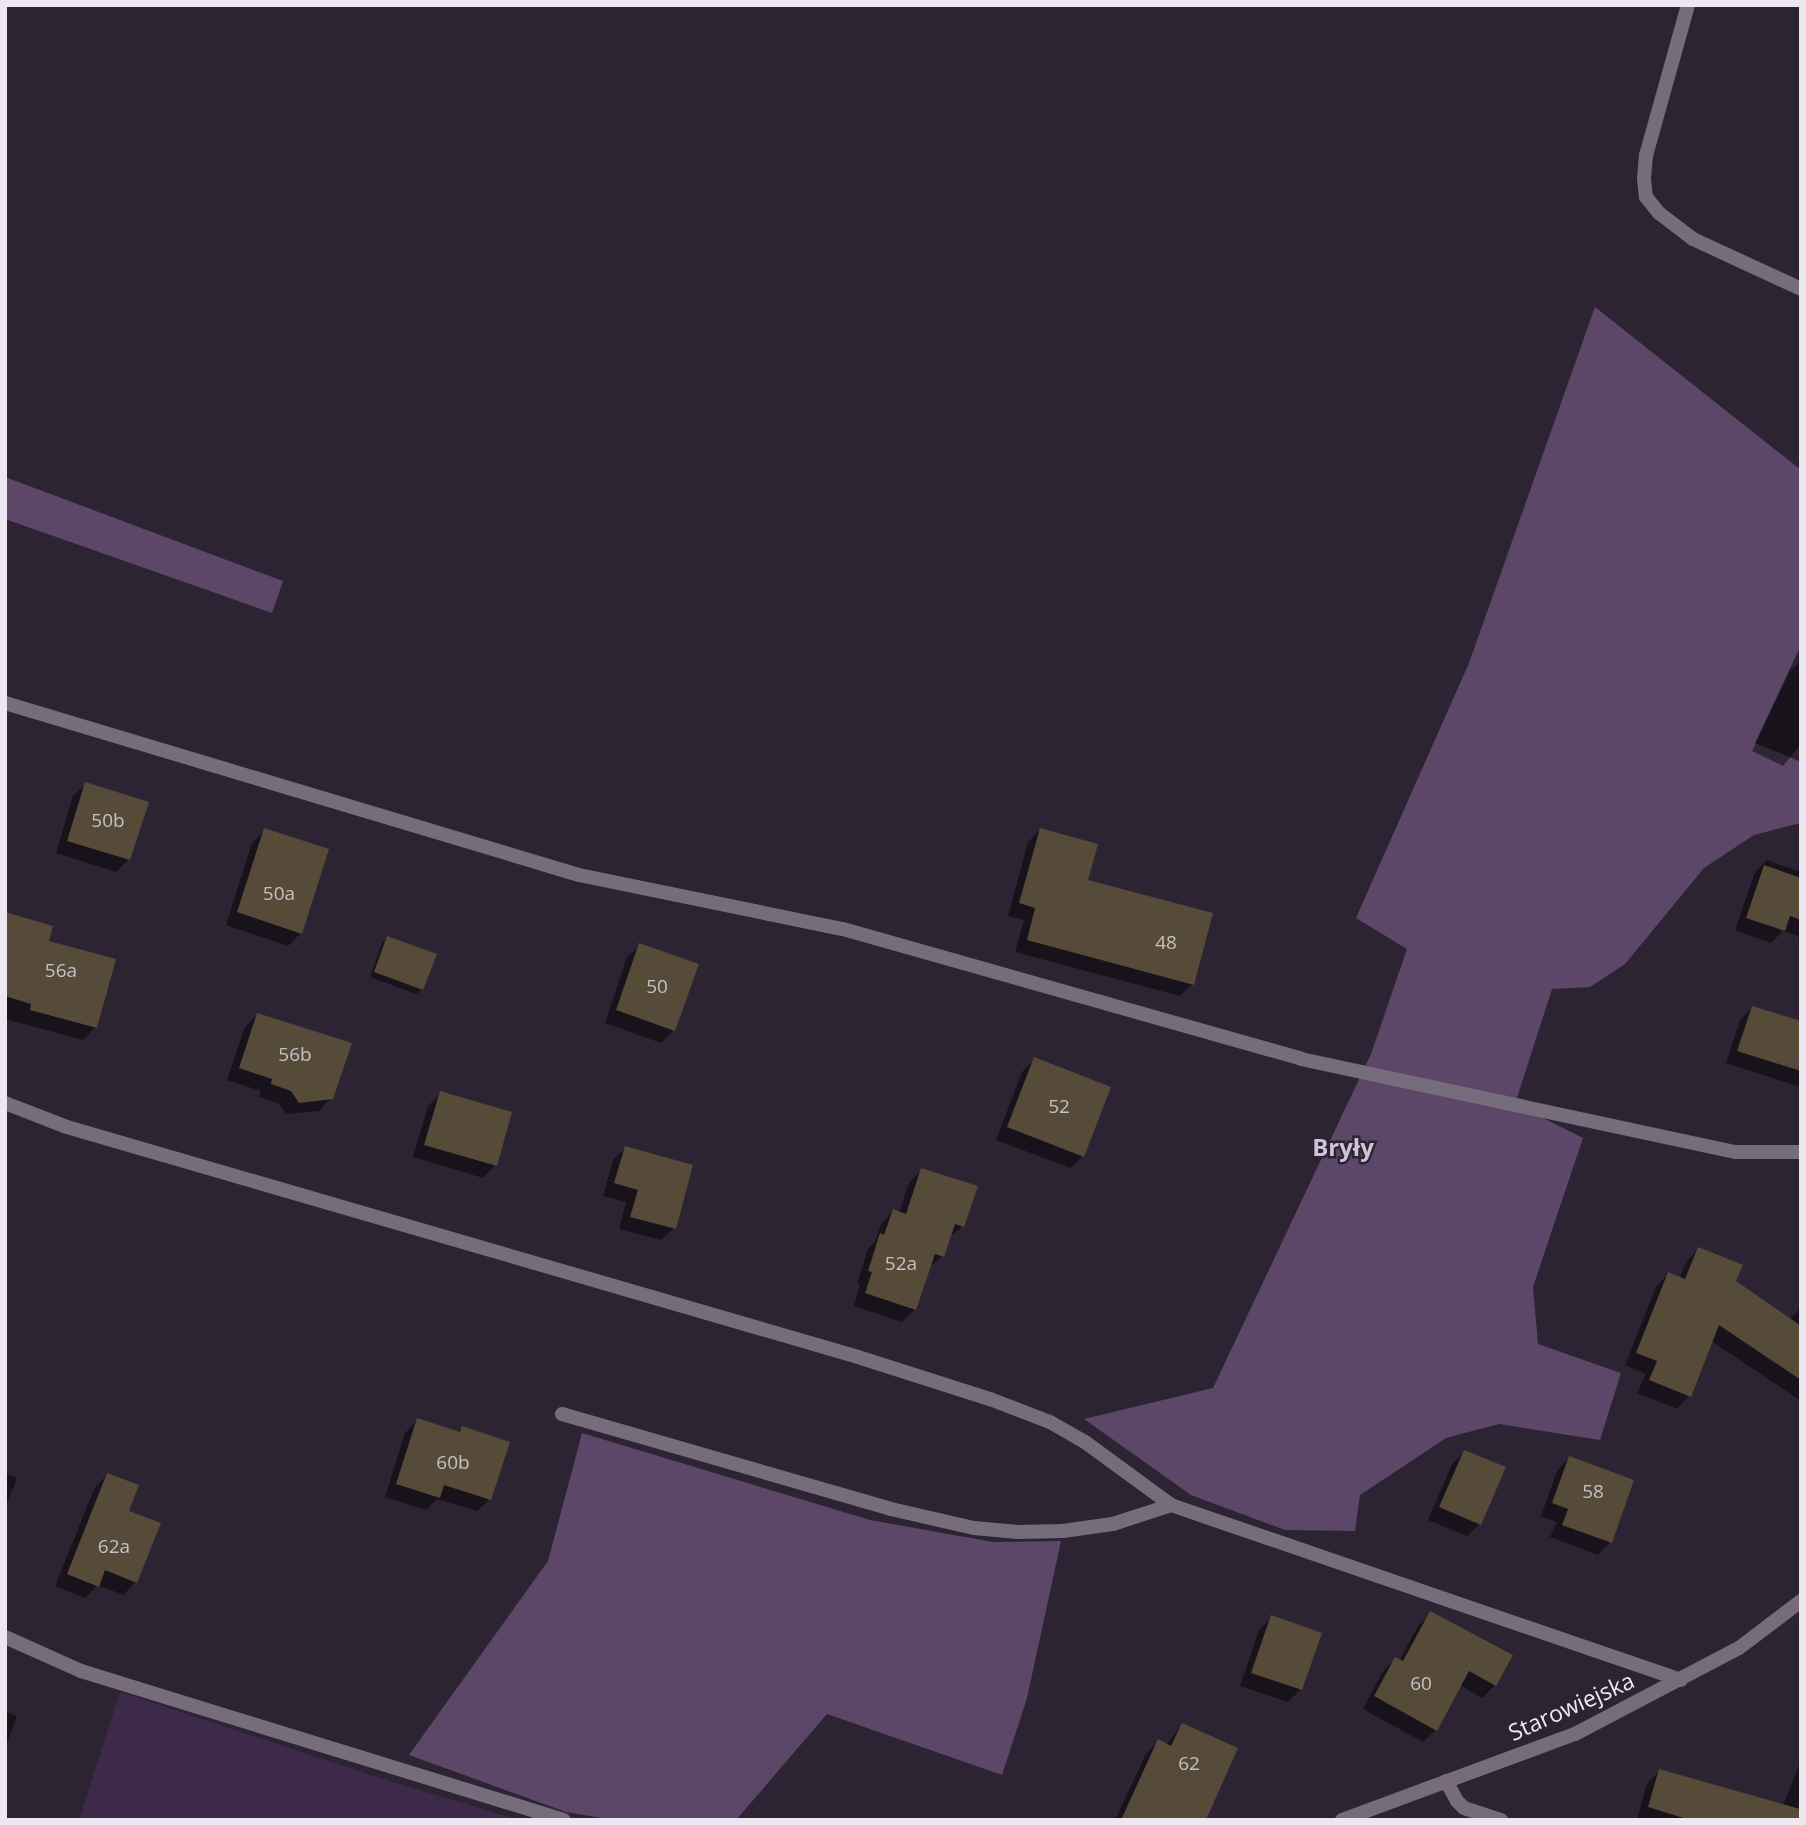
<!DOCTYPE html>
<html>
<head>
<meta charset="utf-8">
<style>
  body { margin:0 }
  #map { position:relative; width:1806px; height:1825px; overflow:hidden; background:#2d2433; font-family:"Open Sans",sans-serif }
  div>[style] { position:absolute }
  .green>* { inset:0; background:#3d2949 }
  .forest>* { inset:0; background:#5c4769 }
  .shadow>* { inset:0; background:#0007 }
  .building>* { inset:0; background:#564a39 }
  .lane>* { height:14px; margin:-7px; padding:0 7px; transform-origin:7px; border-radius:7px; background:#766c7c }
  .street>* { height:14px; margin:-7px; padding:0 7px; transform-origin:7px; border-radius:7px; background:#766c7c }
  span { translate:-50% -50%; white-space:nowrap; text-align:center; line-height:1.15; -webkit-text-stroke:5px #2d2433; paint-order:stroke }
  .number-label { font-size:19px; color:#c7c0c4 }
  .number-label span { -webkit-text-stroke-width:0 }
  .street-label { font-size:23px; color:#ede7f2 }
  .neighbourhood-label { font-size:24px; color:#cfc3d7; font-weight:700 }
  .frame { position:absolute; inset:0; border:7px solid #ede7f2; pointer-events:none }
</style>
</head>
<body>
<div id="map">
  <div class="green">
    <i style="clip-path:polygon(120px 1692px,389px 1781px,520px 1820px,79px 1820px)"></i>
  </div>
  <div class="forest">
    <i style="clip-path:polygon(1595px 307px,1801px 470px,1801px 645px,1755px 743px,1801px 762px,1801px 823px,1754px 835px,1704px 868px,1625px 964px,1590px 987px,1552px 989px,1515px 1104px,1583px 1138px,1533px 1287px,1538px 1344px,1621px 1373px,1600px 1440px,1499px 1424px,1446px 1438px,1360px 1495px,1355px 1531px,1285px 1530px,1191px 1495px,1084px 1419px,1213px 1388px,1371px 1054px,1407px 949px,1356px 918px,1469px 663px)"></i>
    <i style="clip-path:polygon(5px 477px,283px 581px,272px 613px,5px 519px)"></i>
    <i style="clip-path:polygon(582px 1433px,870px 1520px,993px 1542px,1061px 1541px,1027px 1698px,1002px 1775px,827px 1714px,736px 1820px,614px 1820px,566px 1812px,409px 1755px,548px 1561px)"></i>
  </div>
  <div class="shadow">
    <i style="clip-path:polygon(1801px 661px,1801px 744px,1783px 766px,1752px 751px,1790px 671px)"></i>
    <i style="clip-path:polygon(86px 784px,129px 859px,116px 872px,56px 853px,73px 796px)"></i>
    <i style="clip-path:polygon(265px 830px,301px 933px,288px 946px,226px 925px,252px 843px)"></i>
    <i style="clip-path:polygon(1040px 830px,1086px 881px,1193px 984px,1180px 996px,1015px 952px,1024px 920px,1008px 916px,1028px 842px)"></i>
    <i style="clip-path:polygon(1767px 860px,1801px 872px,1801px 937px,1783px 931px,1771px 943px,1735px 930px,1755px 872px)"></i>
    <i style="clip-path:polygon(5px 914px,47px 942px,95px 1027px,83px 1040px,5px 1019px)"></i>
    <i style="clip-path:polygon(387px 938px,422px 989px,416px 994px,370px 977px,382px 943px)"></i>
    <i style="clip-path:polygon(640px 945px,674px 1030px,661px 1043px,605px 1023px,627px 957px)"></i>
    <i style="clip-path:polygon(1752px 1008px,1801px 1023px,1800px 1087px,1726px 1063px,1740px 1020px)"></i>
    <i style="clip-path:polygon(257px 1015px,331px 1098px,319px 1111px,286px 1114px,278px 1103px,259px 1097px,261px 1091px,227px 1080px,245px 1027px)"></i>
    <i style="clip-path:polygon(1034px 1059px,1083px 1156px,1070px 1168px,996px 1140px,1022px 1072px)"></i>
    <i style="clip-path:polygon(441px 1093px,495px 1165px,483px 1178px,413px 1157px,428px 1106px)"></i>
    <i style="clip-path:polygon(625px 1148px,674px 1228px,661px 1240px,619px 1229px,626px 1202px,603px 1196px,613px 1160px)"></i>
    <i style="clip-path:polygon(921px 1170px,963px 1226px,948px 1238px,943px 1256px,928px 1268px,915px 1309px,902px 1322px,854px 1306px,860px 1285px,857px 1284px,868px 1248px,875px 1242px,881px 1224px,893px 1211px,899px 1213px,909px 1183px)"></i>
    <i style="clip-path:polygon(1698px 1249px,1734px 1282px,1789px 1320px,1801px 1307px,1801px 1401px,1711px 1341px,1689px 1396px,1677px 1409px,1637px 1393px,1646px 1374px,1625px 1365px,1656px 1287px,1668px 1274px,1679px 1279px,1686px 1262px)"></i>
    <i style="clip-path:polygon(418px 1420px,457px 1433px,462px 1428px,490px 1499px,477px 1511px,437px 1499px,426px 1510px,385px 1497px,405px 1433px)"></i>
    <i style="clip-path:polygon(1464px 1452px,1480px 1524px,1467px 1536px,1428px 1520px,1452px 1464px)"></i>
    <i style="clip-path:polygon(1569px 1458px,1610px 1542px,1598px 1555px,1550px 1537px,1557px 1522px,1541px 1516px,1557px 1471px)"></i>
    <i style="clip-path:polygon(5px 1473px,17px 1478px,5px 1508px)"></i>
    <i style="clip-path:polygon(107px 1475px,126px 1512px,159px 1524px,136px 1582px,123px 1595px,98px 1585px,85px 1598px,55px 1586px,95px 1487px)"></i>
    <i style="clip-path:polygon(1430px 1614px,1495px 1685px,1482px 1698px,1460px 1685px,1436px 1730px,1423px 1742px,1363px 1709px,1383px 1671px,1395px 1659px,1399px 1661px,1418px 1626px)"></i>
    <i style="clip-path:polygon(1272px 1617px,1301px 1689px,1288px 1702px,1240px 1686px,1259px 1630px)"></i>
    <i style="clip-path:polygon(5px 1711px,17px 1716px,5px 1749px)"></i>
    <i style="clip-path:polygon(1182px 1725px,1167px 1820px,1115px 1820px,1146px 1754px,1158px 1741px,1166px 1745px)"></i>
    <i style="clip-path:polygon(1801px 1761px,1801px 1820px,1777px 1820px)"></i>
    <i style="clip-path:polygon(1660px 1771px,1744px 1820px,1637px 1820px,1647px 1783px)"></i>
  </div>
  <div class="building">
    <i style="clip-path:polygon(85px 782px,149px 802px,130px 860px,67px 841px)"></i>
    <i style="clip-path:polygon(264px 828px,329px 849px,302px 934px,237px 912px)"></i>
    <i style="clip-path:polygon(1040px 828px,1098px 844px,1088px 880px,1213px 913px,1194px 985px,1027px 940px,1035px 908px,1019px 903px)"></i>
    <i style="clip-path:polygon(1764px 865px,1801px 878px,1801px 920px,1790px 916px,1785px 931px,1746px 918px)"></i>
    <i style="clip-path:polygon(5px 912px,53px 926px,49px 941px,116px 959px,97px 1028px,30px 1010px,31px 1004px,5px 996px)"></i>
    <i style="clip-path:polygon(387px 936px,437px 954px,423px 990px,374px 972px)"></i>
    <i style="clip-path:polygon(639px 943px,699px 964px,675px 1031px,616px 1010px)"></i>
    <i style="clip-path:polygon(1752px 1006px,1801px 1021px,1801px 1071px,1737px 1051px)"></i>
    <i style="clip-path:polygon(257px 1013px,352px 1043px,333px 1099px,299px 1103px,291px 1091px,271px 1084px,272px 1079px,239px 1068px)"></i>
    <i style="clip-path:polygon(1034px 1057px,1111px 1087px,1084px 1157px,1007px 1127px)"></i>
    <i style="clip-path:polygon(440px 1091px,512px 1112px,497px 1166px,424px 1145px)"></i>
    <i style="clip-path:polygon(625px 1146px,693px 1165px,676px 1229px,630px 1217px,638px 1190px,614px 1183px)"></i>
    <i style="clip-path:polygon(921px 1168px,978px 1186px,964px 1227px,955px 1224px,944px 1257px,935px 1254px,916px 1310px,865px 1293px,872px 1272px,868px 1271px,880px 1233px,884px 1235px,893px 1209px,906px 1214px)"></i>
    <i style="clip-path:polygon(1698px 1247px,1743px 1265px,1736px 1281px,1801px 1326px,1801px 1380px,1719px 1325px,1691px 1397px,1649px 1380px,1657px 1361px,1636px 1353px,1668px 1272px,1685px 1279px)"></i>
    <i style="clip-path:polygon(417px 1418px,460px 1432px,462px 1426px,510px 1442px,491px 1500px,444px 1485px,440px 1498px,396px 1484px)"></i>
    <i style="clip-path:polygon(1464px 1450px,1506px 1467px,1481px 1525px,1439px 1507px)"></i>
    <i style="clip-path:polygon(1569px 1456px,1634px 1480px,1612px 1543px,1562px 1525px,1568px 1509px,1552px 1503px)"></i>
    <i style="clip-path:polygon(107px 1473px,139px 1485px,129px 1511px,161px 1523px,137px 1583px,105px 1570px,99px 1587px,67px 1574px)"></i>
    <i style="clip-path:polygon(1430px 1611px,1513px 1655px,1496px 1686px,1469px 1671px,1437px 1731px,1374px 1696px,1395px 1657px,1403px 1661px)"></i>
    <i style="clip-path:polygon(1271px 1615px,1322px 1633px,1302px 1690px,1251px 1673px)"></i>
    <i style="clip-path:polygon(1182px 1723px,1238px 1748px,1206px 1820px,1121px 1820px,1158px 1739px,1171px 1746px)"></i>
    <i style="clip-path:polygon(1659px 1769px,1800px 1809px,1799px 1820px,1690px 1820px,1648px 1807px)"></i>
  </div>
  <div class="lane">
    <i style="left:1688px;top:5px;width:156px;rotate:105.6deg"></i>
    <i style="left:1646px;top:155px;width:24px;rotate:95deg"></i>
    <i style="left:1644px;top:179px;width:18px;rotate:84deg"></i>
    <i style="left:1646px;top:197px;width:21px;rotate:51deg"></i>
    <i style="left:1659px;top:213px;width:43px;rotate:37.4deg"></i>
    <i style="left:1693px;top:239px;width:119px;rotate:24.8deg"></i>
    <i style="left:5px;top:703px;width:599px;rotate:16.68deg"></i>
    <i style="left:579px;top:875px;width:269px;rotate:11.6deg"></i>
    <i style="left:843px;top:929px;width:476px;rotate:15.8deg"></i>
    <i style="left:1301px;top:1059px;width:445px;rotate:12.1deg"></i>
    <i style="left:1736px;top:1152px;width:65px"></i>
    <i style="left:5px;top:1103px;width:66px;rotate:21.2deg"></i>
    <i style="left:67px;top:1127px;width:824px;rotate:16.21deg"></i>
    <i style="left:858px;top:1357px;width:139px;rotate:17.7deg"></i>
    <i style="left:990px;top:1399px;width:64px;rotate:21deg"></i>
    <i style="left:1050px;top:1422px;width:40px;rotate:29.7deg"></i>
    <i style="left:1085px;top:1442px;width:107px;rotate:36.2deg"></i>
    <i style="left:1171px;top:1505px;width:539px;rotate:18.94deg"></i>
    <i style="left:562px;top:1414px;width:342px;rotate:16.1deg"></i>
    <i style="left:891px;top:1509px;width:85px;rotate:12.9deg"></i>
    <i style="left:974px;top:1528px;width:44px;rotate:5.2deg"></i>
    <i style="left:1018px;top:1532px;width:45px;rotate:-1.3deg"></i>
    <i style="left:1063px;top:1531px;width:50px;rotate:-8deg"></i>
    <i style="left:1113px;top:1524px;width:61px;rotate:-18.1deg"></i>
    <i style="left:5px;top:1637px;width:83px;rotate:24.1deg"></i>
    <i style="left:81px;top:1671px;width:505px;rotate:17.14deg"></i>
    <i style="left:1446px;top:1781px;width:23px;rotate:61deg"></i>
    <i style="left:1457px;top:1801px;width:10px;rotate:45deg"></i>
    <i style="left:1464px;top:1808px;width:39px;rotate:18deg"></i>
  </div>
  <div class="street">
    <i style="left:1342px;top:1820px;width:248px;rotate:-20.3deg"></i>
    <i style="left:1575px;top:1734px;width:185px;rotate:-27.7deg"></i>
    <i style="left:1739px;top:1648px;width:78px;rotate:-37.2deg"></i>
  </div>
  <div class="number-label">
    <span style="left:108px;top:821px">50b</span>
    <span style="left:279px;top:894px">50a</span>
    <span style="left:1166px;top:943px">48</span>
    <span style="left:61px;top:971px">56a</span>
    <span style="left:657px;top:987px">50</span>
    <span style="left:295px;top:1055px">56b</span>
    <span style="left:1059px;top:1107px">52</span>
    <span style="left:901px;top:1264px">52a</span>
    <span style="left:453px;top:1463px">60b</span>
    <span style="left:1593px;top:1492px">58</span>
    <span style="left:114px;top:1547px">62a</span>
    <span style="left:1421px;top:1684px">60</span>
    <span style="left:1189px;top:1764px">62</span>
  </div>
  <div class="street-label">
    <span style="left:1571px;top:1706px;rotate:-24deg">Starowiejska</span>
  </div>
  <div class="neighbourhood-label">
    <span style="left:1343px;top:1147px">Bryły</span>
  </div>
  <div class="frame"></div>
</div>
</body>
</html>
